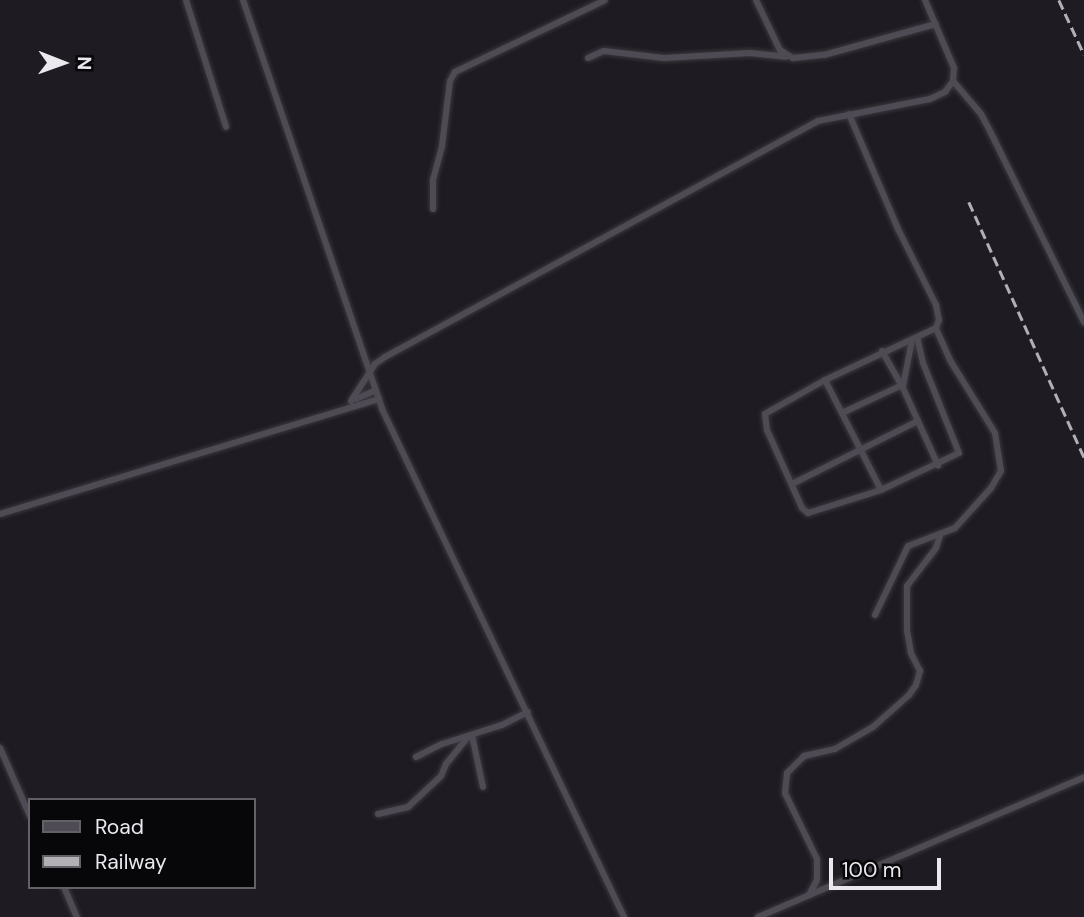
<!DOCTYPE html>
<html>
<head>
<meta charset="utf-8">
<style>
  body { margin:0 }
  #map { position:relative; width:1084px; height:917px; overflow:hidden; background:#1e1b22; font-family:"DM Sans",sans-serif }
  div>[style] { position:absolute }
  .roads { filter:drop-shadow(0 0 2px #3a383d) drop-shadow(0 0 2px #3a383d) }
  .street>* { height:6px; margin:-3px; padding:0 3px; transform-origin:3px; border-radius:3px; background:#4f4b54 }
  .rail>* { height:2.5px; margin-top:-1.25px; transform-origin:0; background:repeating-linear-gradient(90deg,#b2b0b5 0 10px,transparent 0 15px) }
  span { translate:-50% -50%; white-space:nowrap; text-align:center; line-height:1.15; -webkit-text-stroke:5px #070609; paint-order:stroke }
  .legend { position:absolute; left:28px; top:798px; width:228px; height:91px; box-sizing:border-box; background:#070609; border:2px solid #626165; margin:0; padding:9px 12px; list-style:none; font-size:21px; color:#ebe9ee }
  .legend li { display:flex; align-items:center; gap:14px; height:35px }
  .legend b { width:35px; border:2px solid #626165 }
  .north { position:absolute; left:28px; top:28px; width:70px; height:70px; -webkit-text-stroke:5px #070609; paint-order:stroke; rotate:91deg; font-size:19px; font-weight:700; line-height:28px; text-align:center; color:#ebe9ee }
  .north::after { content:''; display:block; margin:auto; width:24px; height:32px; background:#ebe9ee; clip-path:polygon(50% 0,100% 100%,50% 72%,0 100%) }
  .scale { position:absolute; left:829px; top:858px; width:112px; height:32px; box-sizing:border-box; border:4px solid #ebe9ee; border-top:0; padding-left:9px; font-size:21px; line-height:24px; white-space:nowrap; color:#ebe9ee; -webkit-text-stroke:5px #070609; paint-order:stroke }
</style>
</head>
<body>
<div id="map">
  <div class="roads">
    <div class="street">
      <i style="left:186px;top:0;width:133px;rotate:72.5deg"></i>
      <i style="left:243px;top:0;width:432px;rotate:71.2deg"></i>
      <i style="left:382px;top:409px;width:563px;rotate:64.53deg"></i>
      <i style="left:756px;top:0;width:55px;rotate:64.4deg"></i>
      <i style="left:780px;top:50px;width:15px;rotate:32deg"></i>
      <i style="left:793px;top:58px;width:31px;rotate:-6deg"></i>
      <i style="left:824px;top:55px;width:116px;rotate:-15.5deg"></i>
      <i style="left:588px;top:58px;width:17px;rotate:-24deg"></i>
      <i style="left:604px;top:51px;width:60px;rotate:6.7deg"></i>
      <i style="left:664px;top:58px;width:86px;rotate:-3.3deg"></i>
      <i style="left:750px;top:53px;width:36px;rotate:6deg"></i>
      <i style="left:953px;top:81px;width:43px;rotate:49.7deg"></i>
      <i style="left:981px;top:114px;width:21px;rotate:62deg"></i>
      <i style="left:991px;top:133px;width:211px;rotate:63.8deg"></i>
      <i style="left:849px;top:114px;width:125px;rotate:66.9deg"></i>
      <i style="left:898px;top:229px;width:85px;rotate:63.4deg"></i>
      <i style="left:936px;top:305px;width:15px;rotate:79deg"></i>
      <i style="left:939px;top:320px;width:9px;rotate:111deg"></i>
      <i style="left:936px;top:328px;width:123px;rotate:154.9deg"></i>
      <i style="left:825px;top:380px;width:69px;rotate:150.5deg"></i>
      <i style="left:765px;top:414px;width:16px;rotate:83deg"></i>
      <i style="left:767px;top:430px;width:85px;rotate:65.8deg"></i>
      <i style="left:802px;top:508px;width:8px;rotate:40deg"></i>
      <i style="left:808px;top:513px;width:77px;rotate:-17.5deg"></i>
      <i style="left:881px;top:490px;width:86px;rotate:-25.4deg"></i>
      <i style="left:959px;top:453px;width:97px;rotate:-111.8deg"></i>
      <i style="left:923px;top:363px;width:26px;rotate:-103deg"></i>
      <i style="left:433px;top:209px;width:29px;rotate:-90deg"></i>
      <i style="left:433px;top:180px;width:35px;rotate:-75deg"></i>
      <i style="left:442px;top:146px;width:65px;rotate:-83deg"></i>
      <i style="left:450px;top:81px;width:10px;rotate:-61deg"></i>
      <i style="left:455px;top:72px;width:166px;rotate:-25.6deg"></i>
      <i style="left:882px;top:351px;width:43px;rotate:60.4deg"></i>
      <i style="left:903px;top:388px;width:85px;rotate:65.6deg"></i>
      <i style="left:825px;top:380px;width:123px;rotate:63deg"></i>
      <i style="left:903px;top:386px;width:47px;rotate:-78.9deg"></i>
      <i style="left:356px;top:399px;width:22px;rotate:-24deg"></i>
      <i style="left:351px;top:401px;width:44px;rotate:-57deg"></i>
      <i style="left:375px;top:364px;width:12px;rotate:-35deg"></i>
      <i style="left:385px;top:357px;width:493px;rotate:-28.6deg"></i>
      <i style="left:818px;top:121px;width:114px;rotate:-11.1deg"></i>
      <i style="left:930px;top:99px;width:17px;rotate:-25deg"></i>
      <i style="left:945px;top:92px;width:14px;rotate:-54deg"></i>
      <i style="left:953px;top:81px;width:13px;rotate:-86deg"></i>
      <i style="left:954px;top:68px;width:74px;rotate:-113.1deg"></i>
      <i style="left:842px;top:413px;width:66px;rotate:-25deg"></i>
      <i style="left:792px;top:484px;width:141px;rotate:-26.6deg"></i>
      <i style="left:0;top:514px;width:396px;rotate:-16.9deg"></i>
      <i style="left:875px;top:615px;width:76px;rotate:-64.4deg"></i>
      <i style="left:908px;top:546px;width:50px;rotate:-21deg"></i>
      <i style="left:955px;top:528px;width:54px;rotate:-48deg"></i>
      <i style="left:991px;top:488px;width:20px;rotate:-60deg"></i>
      <i style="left:1001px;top:471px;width:38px;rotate:-99deg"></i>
      <i style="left:995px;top:433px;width:86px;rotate:-121.7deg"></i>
      <i style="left:950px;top:360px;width:35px;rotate:-114deg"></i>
      <i style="left:472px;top:735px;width:53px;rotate:78.1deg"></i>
      <i style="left:0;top:748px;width:74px;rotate:66.2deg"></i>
      <i style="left:416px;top:757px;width:29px;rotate:-27deg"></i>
      <i style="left:442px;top:744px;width:63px;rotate:-17.6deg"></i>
      <i style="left:502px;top:725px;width:29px;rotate:-27deg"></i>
      <i style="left:378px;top:814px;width:31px;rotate:-13deg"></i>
      <i style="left:408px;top:807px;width:45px;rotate:-43.2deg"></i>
      <i style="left:441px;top:776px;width:13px;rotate:-67deg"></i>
      <i style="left:446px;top:764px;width:36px;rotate:-51deg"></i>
      <i style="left:64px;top:887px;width:33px;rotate:67deg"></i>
      <i style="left:809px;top:895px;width:17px;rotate:-62deg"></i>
      <i style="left:817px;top:880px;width:21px;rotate:-90deg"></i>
      <i style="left:817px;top:859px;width:73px;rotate:-115.9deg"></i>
      <i style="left:785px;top:793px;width:20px;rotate:-84deg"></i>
      <i style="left:787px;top:773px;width:24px;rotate:-45deg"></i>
      <i style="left:804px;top:756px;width:32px;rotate:-13deg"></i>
      <i style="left:835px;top:749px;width:44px;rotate:-30.1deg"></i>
      <i style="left:873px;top:727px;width:48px;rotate:-41.6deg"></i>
      <i style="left:909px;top:695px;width:12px;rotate:-55deg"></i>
      <i style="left:916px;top:685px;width:15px;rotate:-74deg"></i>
      <i style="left:920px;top:671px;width:20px;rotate:-117deg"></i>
      <i style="left:911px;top:653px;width:22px;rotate:-100deg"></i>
      <i style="left:907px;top:631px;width:45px;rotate:-90deg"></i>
      <i style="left:907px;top:586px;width:48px;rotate:-52.7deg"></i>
      <i style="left:936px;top:548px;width:13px;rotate:-72deg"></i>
      <i style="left:758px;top:917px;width:355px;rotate:-23.2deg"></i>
    </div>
  </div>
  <div class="rail">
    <i style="left:1059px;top:0;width:60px;rotate:65.2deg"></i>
    <i style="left:969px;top:202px;width:280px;rotate:65.7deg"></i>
  </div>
  <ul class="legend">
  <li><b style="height:9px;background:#4f4b54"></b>Road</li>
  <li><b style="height:9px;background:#b2b0b5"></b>Railway</li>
  </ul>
  <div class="north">N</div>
  <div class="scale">100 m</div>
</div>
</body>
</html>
